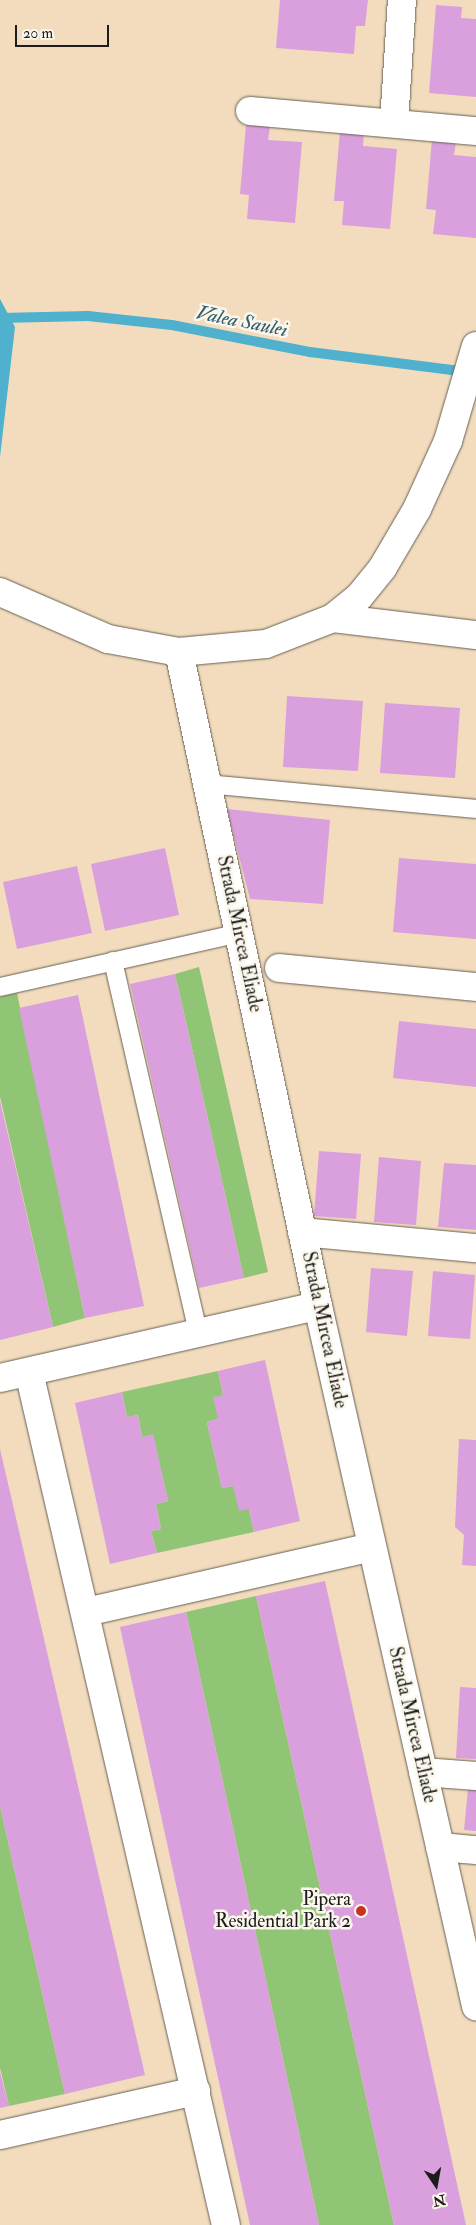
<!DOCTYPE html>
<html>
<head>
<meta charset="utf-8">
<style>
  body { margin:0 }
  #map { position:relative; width:476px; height:2225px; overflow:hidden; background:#f2dcbd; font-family:"IM FELL Double Pica",serif }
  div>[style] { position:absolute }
  .green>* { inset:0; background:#91c576 }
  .water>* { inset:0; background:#4fb1ce }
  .stream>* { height:10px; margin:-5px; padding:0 5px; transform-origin:5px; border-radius:5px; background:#4fb1ce }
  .building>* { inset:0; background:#da9fdd }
  .roads { filter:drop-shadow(0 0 1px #675f54) drop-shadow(0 0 1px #675f54) }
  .service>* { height:18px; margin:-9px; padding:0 9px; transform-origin:9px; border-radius:9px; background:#fff }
  .minor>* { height:28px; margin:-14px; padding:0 14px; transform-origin:14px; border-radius:14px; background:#fff }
  .dots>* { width:14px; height:14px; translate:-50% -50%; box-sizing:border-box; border:2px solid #fbf7ec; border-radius:50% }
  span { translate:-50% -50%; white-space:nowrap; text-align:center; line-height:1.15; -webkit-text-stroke:5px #fbf7ec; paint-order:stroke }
  .street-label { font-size:19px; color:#1c1c1c }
  .poi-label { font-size:19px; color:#1c1c1c }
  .right { translate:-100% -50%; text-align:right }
  .water-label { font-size:20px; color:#335f6c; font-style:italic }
  .north { position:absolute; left:411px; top:2160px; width:50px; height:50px; -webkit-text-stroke:4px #fbf7ec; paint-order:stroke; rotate:168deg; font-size:14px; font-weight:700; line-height:20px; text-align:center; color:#1c1c1c }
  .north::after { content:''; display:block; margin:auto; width:18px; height:22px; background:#1c1c1c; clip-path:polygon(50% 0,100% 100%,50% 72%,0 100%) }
  .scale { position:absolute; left:15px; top:25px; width:94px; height:22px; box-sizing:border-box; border:2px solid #1c1c1c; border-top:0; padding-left:6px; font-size:15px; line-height:18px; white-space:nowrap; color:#1c1c1c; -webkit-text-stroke:4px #fbf7ec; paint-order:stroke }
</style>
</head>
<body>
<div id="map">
  <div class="green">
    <i style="clip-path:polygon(199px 967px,268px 1272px,244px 1278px,175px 974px)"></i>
    <i style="clip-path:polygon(17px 993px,85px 1318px,53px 1327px,0 1097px,0 997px)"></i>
    <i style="clip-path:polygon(218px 1371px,223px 1395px,218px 1419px,207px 1422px,222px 1488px,233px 1486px,249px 1509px,254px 1532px,157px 1553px,151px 1531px,161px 1529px,156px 1504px,168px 1501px,153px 1435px,142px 1437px,138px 1415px,127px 1417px,122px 1392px)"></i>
    <i style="clip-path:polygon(256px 1596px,394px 2225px,319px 2225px,186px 1612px)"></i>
    <i style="clip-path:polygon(0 1806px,65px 2094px,9px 2106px,0 2068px)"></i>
  </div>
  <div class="water">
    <i style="clip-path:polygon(0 299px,15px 327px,0 457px)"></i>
  </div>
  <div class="stream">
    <i style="left:0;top:318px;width:88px;rotate:-1.3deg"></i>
    <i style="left:88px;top:316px;width:84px;rotate:6.1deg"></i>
    <i style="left:172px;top:325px;width:141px;rotate:11.1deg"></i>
    <i style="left:310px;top:352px;width:159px;rotate:7.2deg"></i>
  </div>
  <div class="building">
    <i style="clip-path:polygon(280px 0,368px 0,365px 26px,356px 26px,354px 54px,276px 48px)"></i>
    <i style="clip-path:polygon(436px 5px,462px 7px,461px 18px,476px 19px,476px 97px,429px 93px)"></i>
    <i style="clip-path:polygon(246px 125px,270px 126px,268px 140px,302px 142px,295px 223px,247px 219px,249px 195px,240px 194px)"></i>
    <i style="clip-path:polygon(340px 131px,364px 133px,363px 146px,397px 149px,390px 229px,342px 225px,344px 201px,334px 201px)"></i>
    <i style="clip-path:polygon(432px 139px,456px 142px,454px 155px,476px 157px,476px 238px,433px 234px,436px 210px,426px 209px)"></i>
    <i style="clip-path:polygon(287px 696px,363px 701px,358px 771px,283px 767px)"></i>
    <i style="clip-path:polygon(385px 703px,460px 708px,455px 778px,380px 773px)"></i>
    <i style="clip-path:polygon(227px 809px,330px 820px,323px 904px,250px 899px)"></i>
    <i style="clip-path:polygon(165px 848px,179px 915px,105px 931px,91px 864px)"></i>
    <i style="clip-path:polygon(399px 858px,476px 864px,476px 939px,393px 932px)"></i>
    <i style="clip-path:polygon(77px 866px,92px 933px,17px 949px,3px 882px)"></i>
    <i style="clip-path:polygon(175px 974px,244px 1278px,199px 1288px,130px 984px)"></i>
    <i style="clip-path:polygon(78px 995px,144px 1306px,85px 1318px,19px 1008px)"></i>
    <i style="clip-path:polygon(399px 1021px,476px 1029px,476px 1087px,393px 1078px)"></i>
    <i style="clip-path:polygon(0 1101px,53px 1327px,0 1340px)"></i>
    <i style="clip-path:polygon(319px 1151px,361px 1154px,356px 1219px,314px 1216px)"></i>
    <i style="clip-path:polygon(379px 1157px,421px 1161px,416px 1225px,374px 1222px)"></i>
    <i style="clip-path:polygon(444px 1163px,476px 1165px,476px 1230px,438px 1227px)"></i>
    <i style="clip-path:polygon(371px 1268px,413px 1271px,407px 1336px,366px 1332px)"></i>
    <i style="clip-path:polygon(433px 1271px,475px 1275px,470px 1339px,428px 1336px)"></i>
    <i style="clip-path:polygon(265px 1360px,300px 1521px,254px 1532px,249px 1509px,239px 1511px,233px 1486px,222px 1488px,207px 1422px,218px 1419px,213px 1397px,223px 1395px,218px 1371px)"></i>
    <i style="clip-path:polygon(122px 1392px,127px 1417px,138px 1415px,142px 1437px,153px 1434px,168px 1501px,156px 1504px,161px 1529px,151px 1531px,157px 1553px,110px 1564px,75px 1403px)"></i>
    <i style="clip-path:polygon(459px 1439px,476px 1440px,476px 1566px,462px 1565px,464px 1535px,455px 1527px)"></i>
    <i style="clip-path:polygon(0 1449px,145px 2075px,65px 2094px,0 1806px)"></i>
    <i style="clip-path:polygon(325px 1581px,466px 2225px,394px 2225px,256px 1596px)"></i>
    <i style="clip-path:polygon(186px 1612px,319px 2225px,250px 2225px,120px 1627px)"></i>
    <i style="clip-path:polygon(460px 1687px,476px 1688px,476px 1759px,456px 1758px)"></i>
    <i style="clip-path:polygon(468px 1789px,476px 1790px,476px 1831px,464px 1830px)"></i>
    <i style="clip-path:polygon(0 2072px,9px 2106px,0 2108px)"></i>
  </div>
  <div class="roads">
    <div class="service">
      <i style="left:207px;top:784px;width:270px;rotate:5.3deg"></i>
      <i style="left:113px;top:961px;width:382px;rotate:77.1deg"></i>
      <i style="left:0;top:987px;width:245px;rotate:-12.7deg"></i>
    </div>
    <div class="minor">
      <i style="left:250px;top:111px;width:227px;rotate:5.1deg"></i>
      <i style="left:394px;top:123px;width:123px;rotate:-86.3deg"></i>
      <i style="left:0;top:592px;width:118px;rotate:23.5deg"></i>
      <i style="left:108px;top:639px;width:72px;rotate:10.4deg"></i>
      <i style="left:179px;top:652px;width:87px;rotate:-5.3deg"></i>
      <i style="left:266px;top:644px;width:72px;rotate:-21.2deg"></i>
      <i style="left:333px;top:618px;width:33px;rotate:-39deg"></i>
      <i style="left:359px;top:597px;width:38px;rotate:-51deg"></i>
      <i style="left:383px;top:567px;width:67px;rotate:-59.6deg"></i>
      <i style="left:417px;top:509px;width:75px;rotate:-65.5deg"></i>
      <i style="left:448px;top:441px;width:99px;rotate:-73.6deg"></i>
      <i style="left:333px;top:618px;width:144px;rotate:6.8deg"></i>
      <i style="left:179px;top:652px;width:669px;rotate:78deg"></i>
      <i style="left:318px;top:1306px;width:718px;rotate:77.28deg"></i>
      <i style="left:279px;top:968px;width:198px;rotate:5.5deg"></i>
      <i style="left:302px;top:1232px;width:175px;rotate:5.3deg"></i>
      <i style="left:29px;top:1372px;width:875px;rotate:77deg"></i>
      <i style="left:0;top:1378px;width:326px;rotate:-12.8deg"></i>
      <i style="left:86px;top:1612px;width:293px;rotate:-12.8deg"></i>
      <i style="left:423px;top:1772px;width:53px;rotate:4.3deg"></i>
      <i style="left:440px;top:1847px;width:36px;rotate:5deg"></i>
      <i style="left:0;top:2135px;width:201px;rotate:-12.7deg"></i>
    </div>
  </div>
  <div class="dots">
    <i style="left:361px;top:1911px;background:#c8321e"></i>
  </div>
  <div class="street-label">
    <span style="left:239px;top:934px;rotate:78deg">Strada Mircea Eliade</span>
    <span style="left:324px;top:1330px;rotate:78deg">Strada Mircea Eliade</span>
    <span style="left:412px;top:1725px;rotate:77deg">Strada Mircea Eliade</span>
  </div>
  <div class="poi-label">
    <span class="right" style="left:351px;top:1911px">Pipera<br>Residential Park 2</span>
  </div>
  <div class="water-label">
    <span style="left:242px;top:321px;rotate:11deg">Valea Saulei</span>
  </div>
  <div class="north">N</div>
  <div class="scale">20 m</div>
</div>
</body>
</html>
